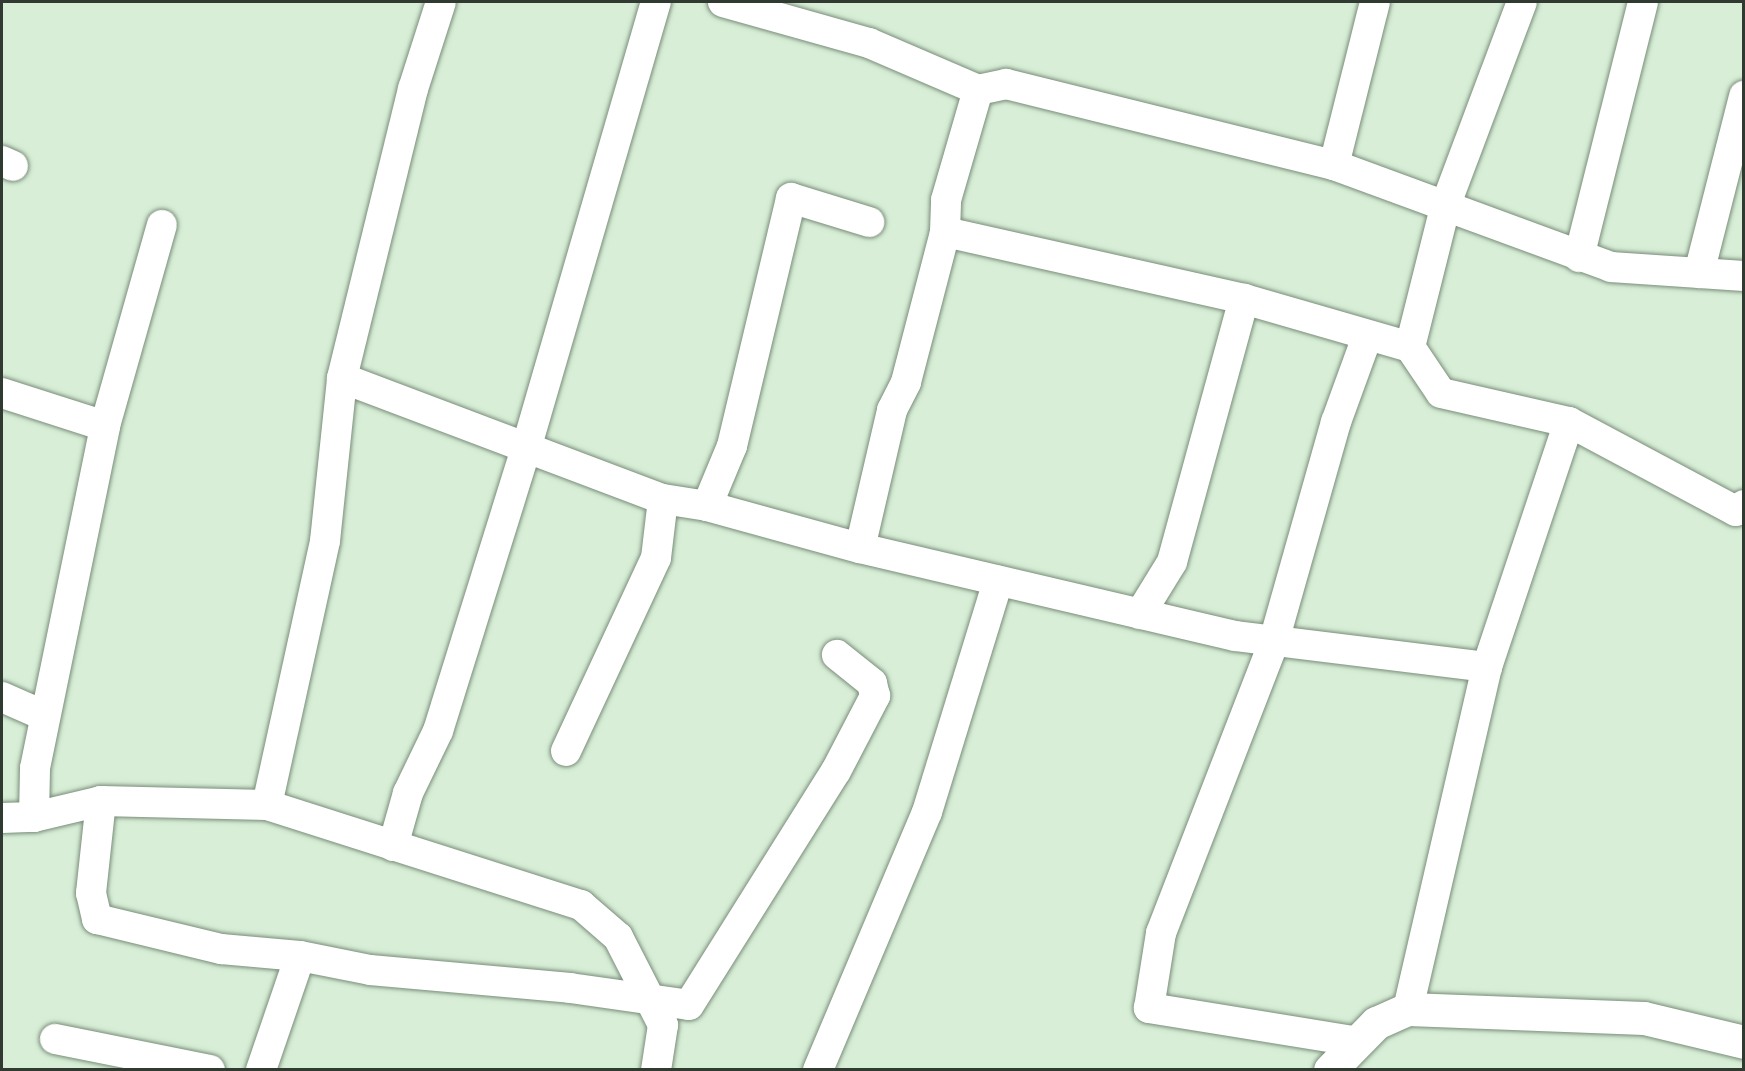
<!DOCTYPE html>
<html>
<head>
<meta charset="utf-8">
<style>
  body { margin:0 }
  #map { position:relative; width:1745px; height:1071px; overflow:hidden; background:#d8eed7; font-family:"Open Sans",sans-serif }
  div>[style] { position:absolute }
  .roads { filter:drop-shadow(0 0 2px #798d79) drop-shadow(0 0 2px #798d79) }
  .minor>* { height:30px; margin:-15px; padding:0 15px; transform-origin:15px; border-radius:15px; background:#fff }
  .tertiary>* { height:33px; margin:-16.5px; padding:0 16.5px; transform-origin:16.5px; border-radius:16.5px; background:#fff }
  span { translate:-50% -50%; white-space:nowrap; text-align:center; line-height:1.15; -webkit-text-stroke:5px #e6fbe4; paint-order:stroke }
  .frame { position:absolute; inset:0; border:3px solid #313a31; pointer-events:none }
</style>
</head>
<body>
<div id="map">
  <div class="roads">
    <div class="minor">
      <i style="left:723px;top:2px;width:152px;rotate:15.7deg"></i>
      <i style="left:869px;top:43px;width:119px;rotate:23.3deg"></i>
      <i style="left:978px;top:90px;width:29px;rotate:-12deg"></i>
      <i style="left:1006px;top:84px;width:338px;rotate:13.9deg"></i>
      <i style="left:1334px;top:165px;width:295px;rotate:20.2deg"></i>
      <i style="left:1611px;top:267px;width:133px;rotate:3.9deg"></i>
      <i style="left:2px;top:161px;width:12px;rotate:24deg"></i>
      <i style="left:1334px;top:165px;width:168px;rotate:-75.9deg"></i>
      <i style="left:945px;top:232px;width:306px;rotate:12.6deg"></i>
      <i style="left:1244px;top:299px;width:173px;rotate:16.1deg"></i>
      <i style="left:1410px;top:347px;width:55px;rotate:56deg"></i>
      <i style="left:1441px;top:393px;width:131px;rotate:12.8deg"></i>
      <i style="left:1579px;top:257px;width:263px;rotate:-75.9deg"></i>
      <i style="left:1699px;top:273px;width:183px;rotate:-75.7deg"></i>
      <i style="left:1410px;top:347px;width:147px;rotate:-75.9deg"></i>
      <i style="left:1446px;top:204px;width:216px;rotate:-69.4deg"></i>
      <i style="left:342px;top:378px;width:298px;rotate:-76.2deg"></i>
      <i style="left:413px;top:89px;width:91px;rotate:-72.2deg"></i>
      <i style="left:2px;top:393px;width:108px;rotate:17.8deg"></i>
      <i style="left:707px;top:506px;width:65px;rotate:-67.4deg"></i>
      <i style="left:732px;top:446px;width:255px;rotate:-76.6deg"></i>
      <i style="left:791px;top:198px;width:82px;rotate:17.1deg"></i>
      <i style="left:860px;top:548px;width:142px;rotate:-76.9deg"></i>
      <i style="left:892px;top:410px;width:31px;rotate:-63deg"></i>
      <i style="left:906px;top:382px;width:155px;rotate:-75.4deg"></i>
      <i style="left:945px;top:232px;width:32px;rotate:-88deg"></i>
      <i style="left:946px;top:200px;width:115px;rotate:-73.8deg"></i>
      <i style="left:1140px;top:614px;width:61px;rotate:-58.4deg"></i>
      <i style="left:1172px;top:562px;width:273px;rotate:-74.7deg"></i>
      <i style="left:2px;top:697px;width:47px;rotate:23.8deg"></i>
      <i style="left:566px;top:751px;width:213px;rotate:-65deg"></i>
      <i style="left:656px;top:558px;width:59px;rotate:-83.2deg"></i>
      <i style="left:101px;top:801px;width:93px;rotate:96.2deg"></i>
      <i style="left:91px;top:893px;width:27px;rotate:77deg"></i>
      <i style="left:97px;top:919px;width:128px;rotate:13.6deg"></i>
      <i style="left:221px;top:949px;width:79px;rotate:5.1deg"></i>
      <i style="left:300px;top:956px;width:71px;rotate:11.3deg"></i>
      <i style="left:370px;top:970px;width:201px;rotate:5.1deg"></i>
      <i style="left:570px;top:988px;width:120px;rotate:8.1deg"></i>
      <i style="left:689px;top:1005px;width:276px;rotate:-57.9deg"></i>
      <i style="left:836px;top:771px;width:85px;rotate:-62.5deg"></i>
      <i style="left:875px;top:696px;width:13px;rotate:-103deg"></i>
      <i style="left:872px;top:683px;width:45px;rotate:-141.3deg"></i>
      <i style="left:267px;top:805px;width:330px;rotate:17.7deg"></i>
      <i style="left:581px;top:905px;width:49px;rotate:40.9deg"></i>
      <i style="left:618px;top:937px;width:99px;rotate:62.9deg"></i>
      <i style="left:663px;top:1025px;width:46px;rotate:98.8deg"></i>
      <i style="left:34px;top:817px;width:49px;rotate:-88.8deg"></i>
      <i style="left:35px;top:768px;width:349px;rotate:-78.4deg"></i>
      <i style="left:105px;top:426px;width:209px;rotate:-74.2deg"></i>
      <i style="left:2px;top:818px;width:32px;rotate:-2deg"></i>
      <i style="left:34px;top:817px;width:69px;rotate:-13.4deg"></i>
      <i style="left:101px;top:801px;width:166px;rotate:1.4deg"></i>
      <i style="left:267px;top:805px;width:270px;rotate:-77.6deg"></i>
      <i style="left:325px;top:541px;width:164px;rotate:-84deg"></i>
      <i style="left:342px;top:378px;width:343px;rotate:20.7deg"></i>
      <i style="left:663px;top:499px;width:45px;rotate:9deg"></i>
      <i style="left:707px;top:506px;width:159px;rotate:15.4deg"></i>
      <i style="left:860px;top:548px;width:385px;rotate:13.2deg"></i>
      <i style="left:1235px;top:636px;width:254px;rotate:7deg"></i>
      <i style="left:1487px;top:667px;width:258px;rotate:-71.5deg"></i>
      <i style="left:1569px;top:422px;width:189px;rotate:28.1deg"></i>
      <i style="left:1736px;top:511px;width:10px;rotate:-37deg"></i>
      <i style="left:393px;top:846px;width:55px;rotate:-74.2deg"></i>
      <i style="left:408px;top:793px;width:69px;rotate:-64.2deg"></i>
      <i style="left:438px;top:731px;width:295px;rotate:-72.7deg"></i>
      <i style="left:526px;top:449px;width:466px;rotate:-73.8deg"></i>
      <i style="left:1408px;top:1009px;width:351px;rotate:-77deg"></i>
      <i style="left:55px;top:1039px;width:158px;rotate:11.3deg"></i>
      <i style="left:1353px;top:1041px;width:207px;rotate:-170.8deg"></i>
      <i style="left:1149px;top:1008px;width:76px;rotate:-80.9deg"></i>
      <i style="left:1161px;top:933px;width:313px;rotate:-68.8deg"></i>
      <i style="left:1274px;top:641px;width:228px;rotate:-74.2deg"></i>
      <i style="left:1336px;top:422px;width:90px;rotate:-70deg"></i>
      <i style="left:261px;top:1070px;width:120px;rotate:-71.1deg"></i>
      <i style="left:818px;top:1070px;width:280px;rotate:-67.1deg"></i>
      <i style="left:927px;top:812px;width:242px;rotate:-72.9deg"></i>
    </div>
    <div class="tertiary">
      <i style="left:1330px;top:1070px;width:66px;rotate:-45.6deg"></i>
      <i style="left:1376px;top:1023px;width:35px;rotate:-24deg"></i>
      <i style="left:1408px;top:1009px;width:236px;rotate:2.2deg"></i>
      <i style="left:1644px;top:1018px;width:103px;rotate:13.5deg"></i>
    </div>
  </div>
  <div class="frame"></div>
</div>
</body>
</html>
